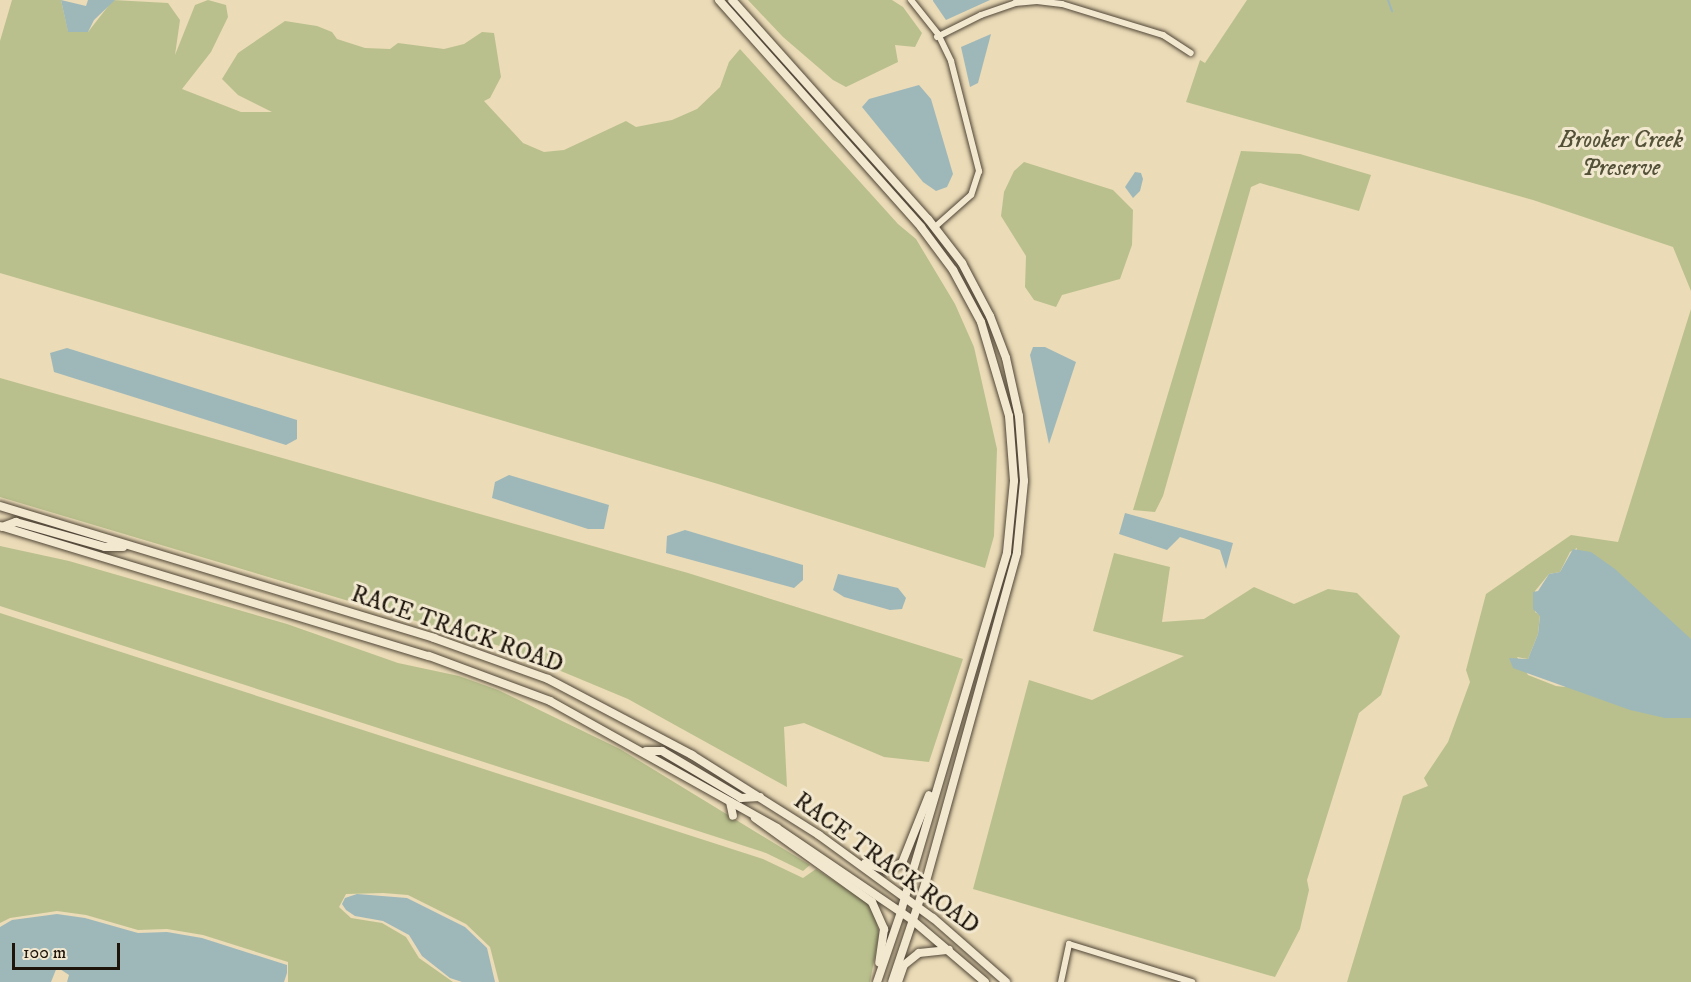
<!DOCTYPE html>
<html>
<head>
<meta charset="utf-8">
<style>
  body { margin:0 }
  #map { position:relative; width:1691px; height:982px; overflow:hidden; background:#ebdbb7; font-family:"IM FELL DW Pica",serif }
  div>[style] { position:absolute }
  .green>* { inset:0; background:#b9c08d }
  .water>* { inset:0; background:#9eb8ba }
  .stream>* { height:2px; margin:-1px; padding:0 1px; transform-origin:1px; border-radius:1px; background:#9eb8ba }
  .roads { filter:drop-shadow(0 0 2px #504637) drop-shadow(0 0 2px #504637) }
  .street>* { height:6px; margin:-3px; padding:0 3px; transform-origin:3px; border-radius:3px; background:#f2e8d0 }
  .secondary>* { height:8px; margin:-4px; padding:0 4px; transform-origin:4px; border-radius:4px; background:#f2e8d0 }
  span { translate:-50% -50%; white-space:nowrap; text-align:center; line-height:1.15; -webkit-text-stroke:6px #f2e8d0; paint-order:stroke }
  .park-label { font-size:24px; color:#545139; font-style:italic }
  .street-label { font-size:24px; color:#1d150c }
  .scale { position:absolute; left:12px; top:943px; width:108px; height:27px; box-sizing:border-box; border:3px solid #1d150c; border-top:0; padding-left:8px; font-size:18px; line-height:21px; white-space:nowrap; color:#1d150c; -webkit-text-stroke:4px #f2e8d0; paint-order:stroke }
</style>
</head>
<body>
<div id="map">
  <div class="green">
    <i style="clip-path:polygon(12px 0,61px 0,68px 31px,88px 32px,113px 0,168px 3px,180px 20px,175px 55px,195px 5px,208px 0,226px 5px,228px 17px,211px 52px,182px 89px,241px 112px,272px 112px,238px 95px,222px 79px,238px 53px,285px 21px,317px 26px,332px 32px,337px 39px,365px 48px,390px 49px,398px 43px,444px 49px,464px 44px,482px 32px,494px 33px,501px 77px,490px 98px,484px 101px,523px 143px,544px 152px,564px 150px,626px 121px,636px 127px,672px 120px,697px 109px,720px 87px,729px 62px,740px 49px,898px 224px,916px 239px,955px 304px,974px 347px,997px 449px,994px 536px,985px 568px,718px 484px,0 273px,0 41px)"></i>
    <i style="clip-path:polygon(748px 0,892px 0,903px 7px,922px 33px,915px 47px,895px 45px,898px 62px,846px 87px,833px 80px,783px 37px)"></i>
    <i style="clip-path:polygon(1247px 0,1691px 0,1691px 291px,1673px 247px,1533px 200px,1186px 102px,1200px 60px,1205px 63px)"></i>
    <i style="clip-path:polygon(1241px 151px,1300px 154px,1371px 175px,1359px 211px,1260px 183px,1251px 187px,1163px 496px,1155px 512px,1133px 510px)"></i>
    <i style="clip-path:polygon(1024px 162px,1113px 190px,1133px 210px,1132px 245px,1120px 279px,1062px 295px,1056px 307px,1034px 300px,1025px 287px,1026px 256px,1001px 216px,1004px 192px,1014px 171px)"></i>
    <i style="clip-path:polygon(evenodd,1691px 309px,1691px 982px,1347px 982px,1403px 796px,1428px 786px,1424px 778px,1448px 742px,1470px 682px,1466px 670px,1486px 594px,1571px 535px,1618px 542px,1691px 309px,1577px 548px,1565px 687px,1556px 686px,1528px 675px,1517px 657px,1528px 659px,1538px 634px,1540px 615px,1535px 612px,1535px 591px,1549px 574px,1560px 572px,1570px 552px,1577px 548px)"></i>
    <i style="clip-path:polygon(0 378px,688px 573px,963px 659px,929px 762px,884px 757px,804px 723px,784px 727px,787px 787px,628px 699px,503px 647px,0 497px)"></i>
    <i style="clip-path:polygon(0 546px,69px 561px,287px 624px,398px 663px,459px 676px,498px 690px,620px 749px,810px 865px,803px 871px,766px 853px,0 606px)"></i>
    <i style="clip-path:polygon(1114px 553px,1170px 567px,1162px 622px,1204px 619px,1254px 587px,1294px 604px,1328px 589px,1357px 593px,1400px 636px,1381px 695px,1359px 713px,1307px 880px,1309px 890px,1300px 929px,1275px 977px,973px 889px,1029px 680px,1092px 700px,1184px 656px,1093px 631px)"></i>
    <i style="clip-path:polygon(0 613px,763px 859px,803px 878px,816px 869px,866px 902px,875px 914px,879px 934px,870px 982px,499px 982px,490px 947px,466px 924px,408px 895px,383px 893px,346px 894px,339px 907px,351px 918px,382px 923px,406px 937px,419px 958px,453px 982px,288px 982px,288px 962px,203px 935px,167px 929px,138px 930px,86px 915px,57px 911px,10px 918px,0 923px)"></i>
  </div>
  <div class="water">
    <i style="clip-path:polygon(61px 0,86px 6px,88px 0,115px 0,94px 20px,88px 32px,68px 32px)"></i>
    <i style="clip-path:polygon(990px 0,946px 20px,933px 1px,933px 0)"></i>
    <i style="clip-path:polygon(991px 34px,978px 83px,970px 87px,961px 47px)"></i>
    <i style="clip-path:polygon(919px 85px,931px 99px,953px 174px,947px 187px,936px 191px,923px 182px,862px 107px,869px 99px)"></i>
    <i style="clip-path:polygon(1135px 172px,1141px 173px,1143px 179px,1140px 191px,1133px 198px,1125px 187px)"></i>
    <i style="clip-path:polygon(1033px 347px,1045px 347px,1076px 362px,1049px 444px,1030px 355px)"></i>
    <i style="clip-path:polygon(67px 348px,297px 420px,297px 439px,286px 445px,54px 372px,50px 353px)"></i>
    <i style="clip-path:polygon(509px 475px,609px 505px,604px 529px,588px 529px,492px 498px,495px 482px)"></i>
    <i style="clip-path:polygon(1125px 513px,1233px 543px,1226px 569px,1220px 550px,1180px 537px,1167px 550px,1119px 534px)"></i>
    <i style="clip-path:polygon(685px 530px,803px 565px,803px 580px,794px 588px,666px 553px,667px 536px)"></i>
    <i style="clip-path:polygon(1573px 549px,1591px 552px,1615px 569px,1691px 639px,1691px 718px,1665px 718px,1630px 710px,1513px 668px,1509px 658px,1528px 659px,1538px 634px,1540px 616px,1533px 609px,1533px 592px,1538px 591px,1549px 574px,1560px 572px)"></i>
    <i style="clip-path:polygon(838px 574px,898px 588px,906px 598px,902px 609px,890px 610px,844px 597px,833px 590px)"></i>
    <i style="clip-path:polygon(357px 894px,407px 898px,465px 927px,487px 948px,495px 982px,462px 982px,450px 978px,422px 956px,409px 935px,383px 921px,355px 916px,346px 910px,342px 904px,345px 898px)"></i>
    <i style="clip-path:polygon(57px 914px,85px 918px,138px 933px,167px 932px,202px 938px,287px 965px,287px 973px,284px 982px,67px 982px,69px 975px,57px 967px,51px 982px,0 982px,0 927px,12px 920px)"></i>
  </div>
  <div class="stream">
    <i style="left:1388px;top:0;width:12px;rotate:70deg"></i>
  </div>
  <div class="roads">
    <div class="street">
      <i style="left:911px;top:0;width:43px;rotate:51.5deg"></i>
      <i style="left:938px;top:34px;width:30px;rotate:64deg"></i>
      <i style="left:951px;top:61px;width:114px;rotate:75.7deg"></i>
      <i style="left:979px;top:171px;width:25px;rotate:108deg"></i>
      <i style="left:971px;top:195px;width:48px;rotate:138.4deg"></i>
      <i style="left:937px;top:37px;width:49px;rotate:-26.6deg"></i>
      <i style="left:981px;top:15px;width:36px;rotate:-19deg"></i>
      <i style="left:1015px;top:3px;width:22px;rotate:-5deg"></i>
      <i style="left:1037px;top:1px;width:25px;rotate:7deg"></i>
      <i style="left:1062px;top:4px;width:106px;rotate:17.1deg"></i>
      <i style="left:1163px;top:35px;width:33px;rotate:33deg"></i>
      <i style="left:1061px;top:982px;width:39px;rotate:-78deg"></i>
      <i style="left:1069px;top:944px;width:129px;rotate:17.2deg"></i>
    </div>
    <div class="secondary">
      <i style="left:719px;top:0;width:304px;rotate:48.3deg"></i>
      <i style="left:921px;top:227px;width:54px;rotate:53.3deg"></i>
      <i style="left:953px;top:270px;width:59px;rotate:61.7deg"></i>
      <i style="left:981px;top:322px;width:98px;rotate:73.4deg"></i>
      <i style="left:1009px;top:416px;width:65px;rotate:85.6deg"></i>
      <i style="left:1014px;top:481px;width:72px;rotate:95.6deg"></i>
      <i style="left:1007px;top:553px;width:374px;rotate:106.5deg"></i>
      <i style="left:901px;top:912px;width:74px;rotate:108.9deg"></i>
      <i style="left:732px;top:0;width:294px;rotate:48.2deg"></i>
      <i style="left:928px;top:219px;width:56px;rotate:52.3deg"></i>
      <i style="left:962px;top:263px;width:60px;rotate:62.2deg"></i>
      <i style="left:990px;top:316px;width:45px;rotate:69.1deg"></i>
      <i style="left:1006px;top:358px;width:59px;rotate:77.4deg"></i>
      <i style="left:1019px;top:416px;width:65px;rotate:85.6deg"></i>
      <i style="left:1024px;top:481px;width:72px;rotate:95.6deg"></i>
      <i style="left:1017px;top:553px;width:344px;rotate:105.5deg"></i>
      <i style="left:925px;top:884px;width:103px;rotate:108.6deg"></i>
      <i style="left:0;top:506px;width:454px;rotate:16.9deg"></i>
      <i style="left:434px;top:638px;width:121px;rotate:19.8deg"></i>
      <i style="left:548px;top:679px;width:163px;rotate:27.8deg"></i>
      <i style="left:692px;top:755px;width:150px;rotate:32.2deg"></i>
      <i style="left:819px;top:835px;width:141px;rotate:36.1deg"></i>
      <i style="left:933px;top:918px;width:97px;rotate:41.2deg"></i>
      <i style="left:0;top:526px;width:448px;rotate:16.9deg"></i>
      <i style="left:429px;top:656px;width:129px;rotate:20.4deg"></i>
      <i style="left:550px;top:701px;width:260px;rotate:29.2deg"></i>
      <i style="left:777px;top:828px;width:162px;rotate:34.2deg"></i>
      <i style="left:911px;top:919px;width:97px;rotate:40.4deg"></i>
      <i style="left:2px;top:527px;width:15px;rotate:-20deg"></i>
      <i style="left:16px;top:522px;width:92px;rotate:15.7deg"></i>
      <i style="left:105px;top:547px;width:18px"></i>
      <i style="left:646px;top:751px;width:16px"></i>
      <i style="left:662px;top:751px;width:92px;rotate:30.7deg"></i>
      <i style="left:741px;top:798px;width:19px;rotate:-3deg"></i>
      <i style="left:730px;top:802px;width:14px;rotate:78deg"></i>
      <i style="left:755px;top:818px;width:144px;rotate:35.7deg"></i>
      <i style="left:872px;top:902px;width:30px;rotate:66deg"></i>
      <i style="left:884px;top:929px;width:34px;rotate:98deg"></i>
      <i style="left:865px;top:863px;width:22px;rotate:18deg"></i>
      <i style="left:886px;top:870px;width:17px;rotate:-24deg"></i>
      <i style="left:902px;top:863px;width:73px;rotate:-68.3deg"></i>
      <i style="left:898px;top:982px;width:18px;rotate:-71deg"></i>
      <i style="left:904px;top:965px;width:19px;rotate:-39deg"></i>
      <i style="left:919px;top:953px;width:30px;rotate:-6deg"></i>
    </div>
  </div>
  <div class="park-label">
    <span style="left:1621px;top:155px">Brooker Creek<br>Preserve</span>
  </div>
  <div class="street-label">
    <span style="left:457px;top:630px;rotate:19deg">RACE TRACK ROAD</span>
    <span style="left:886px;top:864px;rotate:36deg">RACE TRACK ROAD</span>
  </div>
  <div class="scale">100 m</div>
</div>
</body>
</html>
